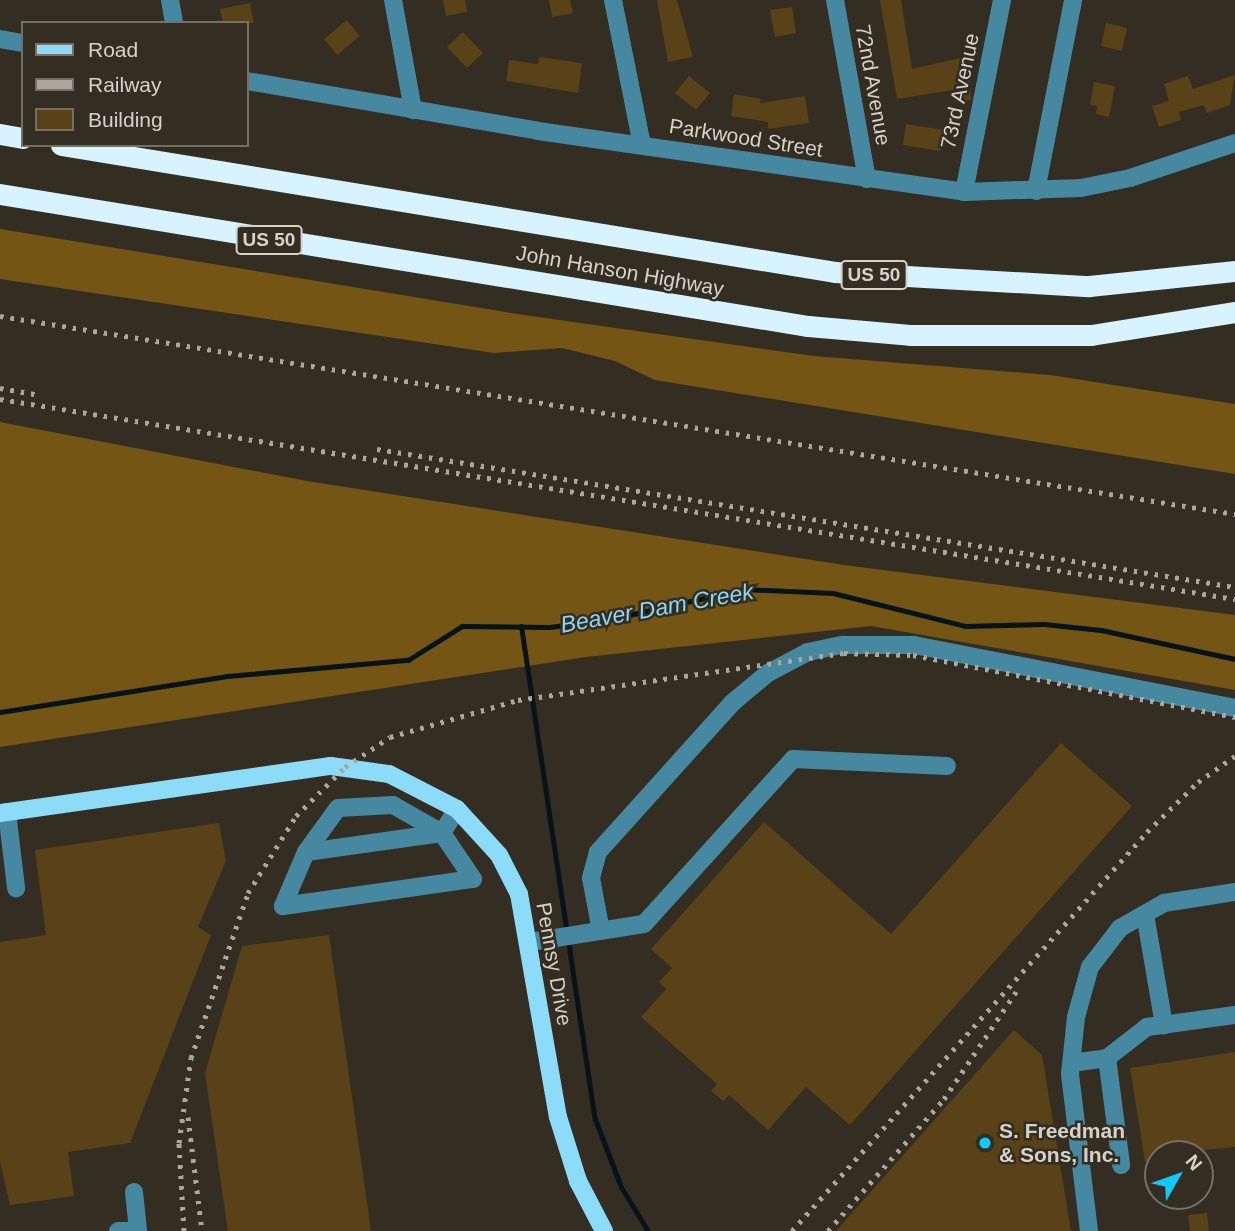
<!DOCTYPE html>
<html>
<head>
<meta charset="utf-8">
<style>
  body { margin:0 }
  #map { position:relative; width:1235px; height:1231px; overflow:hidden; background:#342d22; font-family:Arial,sans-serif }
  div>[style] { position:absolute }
  .forest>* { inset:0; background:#755513 }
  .stream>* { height:5px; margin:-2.5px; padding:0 2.5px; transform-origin:2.5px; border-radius:2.5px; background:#061419 }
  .building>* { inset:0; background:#594217 }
  .minor>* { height:18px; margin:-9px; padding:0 9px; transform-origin:9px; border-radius:9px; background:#4588a0 }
  .major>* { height:18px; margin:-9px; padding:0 9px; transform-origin:9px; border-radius:9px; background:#8cdbf8 }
  .highway>* { height:21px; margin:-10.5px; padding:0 10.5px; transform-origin:10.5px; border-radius:10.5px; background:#d6f3ff }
  .rail>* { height:5px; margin-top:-2.5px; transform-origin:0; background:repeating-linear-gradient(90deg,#aba69e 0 3.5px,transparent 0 10.5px) }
  .dots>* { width:19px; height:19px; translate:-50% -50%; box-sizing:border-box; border:4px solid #342d22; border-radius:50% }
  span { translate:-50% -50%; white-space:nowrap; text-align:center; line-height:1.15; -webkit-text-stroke:5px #342d22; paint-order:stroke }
  .shield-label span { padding:2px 5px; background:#342d22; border:2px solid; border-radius:5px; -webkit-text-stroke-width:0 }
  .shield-label { font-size:19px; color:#d6d2ca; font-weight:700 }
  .street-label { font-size:21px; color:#d6d2ca }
  .poi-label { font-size:21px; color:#d6d2ca; font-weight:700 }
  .left { translate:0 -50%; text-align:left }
  .water-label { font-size:23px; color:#8bd7f3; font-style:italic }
  .legend { position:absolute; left:21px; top:21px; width:228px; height:126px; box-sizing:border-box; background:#342d22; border:2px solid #756f65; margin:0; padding:9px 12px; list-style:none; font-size:21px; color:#d6d2ca }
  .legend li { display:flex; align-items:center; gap:14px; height:35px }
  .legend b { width:35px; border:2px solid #756f65 }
  .north { position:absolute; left:1144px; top:1140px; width:70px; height:70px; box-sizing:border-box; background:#342d22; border:2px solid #756f65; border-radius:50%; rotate:50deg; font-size:19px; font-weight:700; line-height:28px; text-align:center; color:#d6d2ca }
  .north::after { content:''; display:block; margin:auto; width:24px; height:32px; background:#11cafa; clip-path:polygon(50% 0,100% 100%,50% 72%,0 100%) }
</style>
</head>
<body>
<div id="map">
  <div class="forest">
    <i style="clip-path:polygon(0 229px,517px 314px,814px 356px,1050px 375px,1235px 404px,1235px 474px,655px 380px,615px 361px,562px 348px,494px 353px,0 279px)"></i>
    <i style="clip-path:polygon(0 422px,307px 481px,844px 565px,1235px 615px,1235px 690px,871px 626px,586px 657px,0 747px)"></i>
  </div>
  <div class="stream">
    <i style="left:521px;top:626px;width:499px;rotate:81.5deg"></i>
    <i style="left:595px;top:1119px;width:73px;rotate:69.1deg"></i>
    <i style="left:621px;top:1187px;width:52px;rotate:58.5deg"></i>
    <i style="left:0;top:712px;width:230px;rotate:-9deg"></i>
    <i style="left:227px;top:676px;width:182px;rotate:-5.1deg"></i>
    <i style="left:408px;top:660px;width:64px;rotate:-32.2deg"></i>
    <i style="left:462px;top:626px;width:87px;rotate:0.7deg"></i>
    <i style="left:549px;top:627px;width:58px;rotate:-6.9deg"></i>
    <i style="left:607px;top:620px;width:139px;rotate:-12.8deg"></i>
    <i style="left:743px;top:589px;width:90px;rotate:2.5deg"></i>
    <i style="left:833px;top:593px;width:136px;rotate:14deg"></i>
    <i style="left:965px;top:626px;width:79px;rotate:-1.5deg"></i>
    <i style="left:1044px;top:624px;width:57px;rotate:6deg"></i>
    <i style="left:1101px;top:630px;width:137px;rotate:12.2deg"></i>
  </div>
  <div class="building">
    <i style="clip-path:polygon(443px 0,465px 0,467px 12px,446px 16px)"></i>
    <i style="clip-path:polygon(549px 0,570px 0,573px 13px,552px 17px)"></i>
    <i style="clip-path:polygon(657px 0,677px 0,693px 57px,668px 62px)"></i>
    <i style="clip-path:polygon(880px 0,901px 0,912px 69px,969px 56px,971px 100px,954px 102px,953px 90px,897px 99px)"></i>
    <i style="clip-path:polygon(250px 3px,254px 23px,223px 23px,220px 9px)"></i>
    <i style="clip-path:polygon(792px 7px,796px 33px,775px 37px,770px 10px)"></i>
    <i style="clip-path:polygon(347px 20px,360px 36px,337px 55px,324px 39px)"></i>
    <i style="clip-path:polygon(1106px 23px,1127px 28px,1122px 51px,1101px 46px)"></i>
    <i style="clip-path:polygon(463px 32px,483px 53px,467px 68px,447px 47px)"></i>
    <i style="clip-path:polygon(539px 57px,582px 63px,578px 93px,506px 81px,509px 60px,538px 64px)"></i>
    <i style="clip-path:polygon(1235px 75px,1230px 105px,1207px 113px,1204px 105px,1179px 112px,1181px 120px,1159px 127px,1152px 106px,1169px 101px,1164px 84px,1188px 76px,1193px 89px)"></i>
    <i style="clip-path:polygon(689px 76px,710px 93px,696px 110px,675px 93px)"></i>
    <i style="clip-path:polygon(1094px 82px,1115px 86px,1109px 117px,1096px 114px,1097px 106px,1090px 105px)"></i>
    <i style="clip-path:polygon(734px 94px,761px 99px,760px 103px,805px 96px,809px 123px,768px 129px,768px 122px,731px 116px)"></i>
    <i style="clip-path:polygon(906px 124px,944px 130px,940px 151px,903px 145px)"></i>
    <i style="clip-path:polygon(1061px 743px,1132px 806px,850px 1125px,806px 1087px,768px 1130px,729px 1095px,723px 1101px,711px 1091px,717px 1084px,641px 1017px,666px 989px,659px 982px,672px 968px,651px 949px,764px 822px,891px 934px)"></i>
    <i style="clip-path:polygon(219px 823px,226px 861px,198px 927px,211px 935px,130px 1143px,68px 1152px,74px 1196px,10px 1205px,0 1162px,0 942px,46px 935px,35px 850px)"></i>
    <i style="clip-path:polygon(329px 935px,371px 1231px,228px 1231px,205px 1073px,242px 946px)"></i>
    <i style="clip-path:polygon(1014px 1030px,1042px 1055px,1071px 1231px,836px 1231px)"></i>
    <i style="clip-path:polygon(1235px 1052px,1235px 1147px,1158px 1154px,1158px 1160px,1145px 1162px,1130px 1068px)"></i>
    <i style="clip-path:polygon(1207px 1213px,1209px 1231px,1190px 1231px,1188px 1215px)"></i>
  </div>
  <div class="minor">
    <i style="left:170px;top:0;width:23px;rotate:80deg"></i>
    <i style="left:393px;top:0;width:112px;rotate:79.7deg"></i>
    <i style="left:613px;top:0;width:148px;rotate:78.7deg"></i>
    <i style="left:835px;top:0;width:182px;rotate:79.9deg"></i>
    <i style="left:0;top:39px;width:23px;rotate:10deg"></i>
    <i style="left:247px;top:81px;width:295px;rotate:9.7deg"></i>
    <i style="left:538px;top:131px;width:430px;rotate:8.1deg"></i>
    <i style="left:964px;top:192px;width:117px;rotate:-2deg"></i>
    <i style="left:1081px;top:188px;width:50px;rotate:-11.5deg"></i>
    <i style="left:1130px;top:178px;width:111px;rotate:-18.4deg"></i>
    <i style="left:1036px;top:191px;width:195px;rotate:-79deg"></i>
    <i style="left:964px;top:192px;width:196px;rotate:-78.8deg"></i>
    <i style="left:7px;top:812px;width:77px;rotate:83.2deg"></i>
    <i style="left:442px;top:833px;width:137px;rotate:172deg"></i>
    <i style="left:306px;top:852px;width:59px;rotate:113.1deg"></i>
    <i style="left:283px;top:906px;width:192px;rotate:-8.1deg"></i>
    <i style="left:473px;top:879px;width:55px;rotate:-124deg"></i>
    <i style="left:442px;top:833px;width:28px;rotate:-58deg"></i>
    <i style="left:306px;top:852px;width:54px;rotate:-54deg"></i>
    <i style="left:338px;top:808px;width:55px;rotate:-3.1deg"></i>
    <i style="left:393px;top:805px;width:56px;rotate:29.7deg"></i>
    <i style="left:1145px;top:914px;width:113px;rotate:80.3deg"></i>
    <i style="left:601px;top:931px;width:54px;rotate:-100.7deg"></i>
    <i style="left:591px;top:878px;width:27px;rotate:-75deg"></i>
    <i style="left:598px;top:852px;width:200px;rotate:-48deg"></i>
    <i style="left:732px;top:703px;width:47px;rotate:-39.8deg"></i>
    <i style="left:768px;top:673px;width:45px;rotate:-27.7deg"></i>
    <i style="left:808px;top:652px;width:35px;rotate:-12deg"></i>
    <i style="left:842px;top:645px;width:72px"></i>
    <i style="left:914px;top:645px;width:327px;rotate:11.1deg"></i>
    <i style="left:530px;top:942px;width:115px;rotate:-9deg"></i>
    <i style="left:644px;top:924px;width:222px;rotate:-47.9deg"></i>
    <i style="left:793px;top:759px;width:154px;rotate:2.6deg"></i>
    <i style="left:1107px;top:1058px;width:108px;rotate:82.5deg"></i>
    <i style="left:1072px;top:1063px;width:35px;rotate:-8deg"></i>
    <i style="left:1107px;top:1058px;width:51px;rotate:-37.8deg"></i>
    <i style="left:1147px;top:1027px;width:89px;rotate:-7.8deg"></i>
    <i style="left:134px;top:1192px;width:39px;rotate:84deg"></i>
    <i style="left:118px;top:1231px;width:11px"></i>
    <i style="left:1089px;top:1231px;width:158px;rotate:-96.9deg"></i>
    <i style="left:1070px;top:1074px;width:57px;rotate:-84deg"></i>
    <i style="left:1076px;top:1017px;width:52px;rotate:-74.4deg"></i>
    <i style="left:1090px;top:967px;width:49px;rotate:-52.4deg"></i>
    <i style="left:1120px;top:928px;width:51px;rotate:-29.6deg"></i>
    <i style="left:1164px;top:903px;width:72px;rotate:-8.8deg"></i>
  </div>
  <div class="major">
    <i style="left:0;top:813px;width:334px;rotate:-8.1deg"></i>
    <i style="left:331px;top:766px;width:59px;rotate:7.9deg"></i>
    <i style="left:389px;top:774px;width:76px;rotate:27.2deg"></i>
    <i style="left:457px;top:809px;width:62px;rotate:47.6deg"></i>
    <i style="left:499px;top:855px;width:44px;rotate:62.9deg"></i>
    <i style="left:519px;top:894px;width:226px;rotate:80.1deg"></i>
    <i style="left:558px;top:1117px;width:67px;rotate:72.6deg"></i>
    <i style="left:578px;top:1181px;width:56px;rotate:62.5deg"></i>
  </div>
  <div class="highway">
    <i style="left:0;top:134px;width:23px;rotate:10deg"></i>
    <i style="left:61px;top:145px;width:784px;rotate:9.32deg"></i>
    <i style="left:835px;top:272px;width:254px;rotate:3.2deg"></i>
    <i style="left:1089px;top:286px;width:147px;rotate:-5.9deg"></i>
    <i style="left:0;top:194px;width:819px;rotate:9.28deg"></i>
    <i style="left:808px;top:326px;width:102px;rotate:5deg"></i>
    <i style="left:910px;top:335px;width:181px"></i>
    <i style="left:1091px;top:335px;width:146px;rotate:-9.1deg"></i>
  </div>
  <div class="rail">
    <i style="left:0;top:316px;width:1251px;rotate:9.11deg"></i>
    <i style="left:0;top:388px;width:36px;rotate:10deg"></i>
    <i style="left:0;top:399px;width:1251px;rotate:9.2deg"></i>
    <i style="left:377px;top:449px;width:869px;rotate:9.14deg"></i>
    <i style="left:188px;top:1117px;width:115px;rotate:83deg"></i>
    <i style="left:184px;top:1231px;width:88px;rotate:-93.3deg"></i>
    <i style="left:179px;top:1143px;width:86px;rotate:-82deg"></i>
    <i style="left:191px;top:1058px;width:175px;rotate:-70.9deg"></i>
    <i style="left:248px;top:893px;width:91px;rotate:-58.1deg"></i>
    <i style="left:296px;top:816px;width:69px;rotate:-45deg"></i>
    <i style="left:345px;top:767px;width:54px;rotate:-33.7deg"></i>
    <i style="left:390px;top:737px;width:133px;rotate:-16.1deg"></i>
    <i style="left:518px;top:700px;width:329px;rotate:-8.2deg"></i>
    <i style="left:844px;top:653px;width:69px;rotate:1.7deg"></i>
    <i style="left:913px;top:655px;width:328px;rotate:10.9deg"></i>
    <i style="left:792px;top:1231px;width:534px;rotate:-48.34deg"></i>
    <i style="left:1147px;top:832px;width:71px;rotate:-44.4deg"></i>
    <i style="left:1198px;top:782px;width:45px;rotate:-35.1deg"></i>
    <i style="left:828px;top:1231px;width:176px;rotate:-48.7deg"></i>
    <i style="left:944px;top:1099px;width:133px;rotate:-56.1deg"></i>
  </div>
  <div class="dots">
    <i style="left:985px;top:1143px;background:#11cafa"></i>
  </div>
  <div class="shield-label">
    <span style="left:269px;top:240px">US 50</span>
    <span style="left:874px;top:275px">US 50</span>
  </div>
  <div class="street-label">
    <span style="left:873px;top:85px;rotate:80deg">72nd Avenue</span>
    <span style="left:960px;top:91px;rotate:-78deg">73rd Avenue</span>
    <span style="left:746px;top:138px;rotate:9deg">Parkwood Street</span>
    <span style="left:620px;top:271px;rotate:10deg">John Hanson Highway</span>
    <span style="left:554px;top:964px;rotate:80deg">Pennsy Drive</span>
  </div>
  <div class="poi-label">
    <span class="left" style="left:999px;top:1143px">S. Freedman<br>&amp; Sons, Inc.</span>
  </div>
  <div class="water-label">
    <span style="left:657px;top:608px;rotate:-10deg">Beaver Dam Creek</span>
  </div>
  <ul class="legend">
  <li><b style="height:9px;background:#8cdbf8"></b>Road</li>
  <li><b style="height:9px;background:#aba69e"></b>Railway</li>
  <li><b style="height:19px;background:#594217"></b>Building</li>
  </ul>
  <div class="north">N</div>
</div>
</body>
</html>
